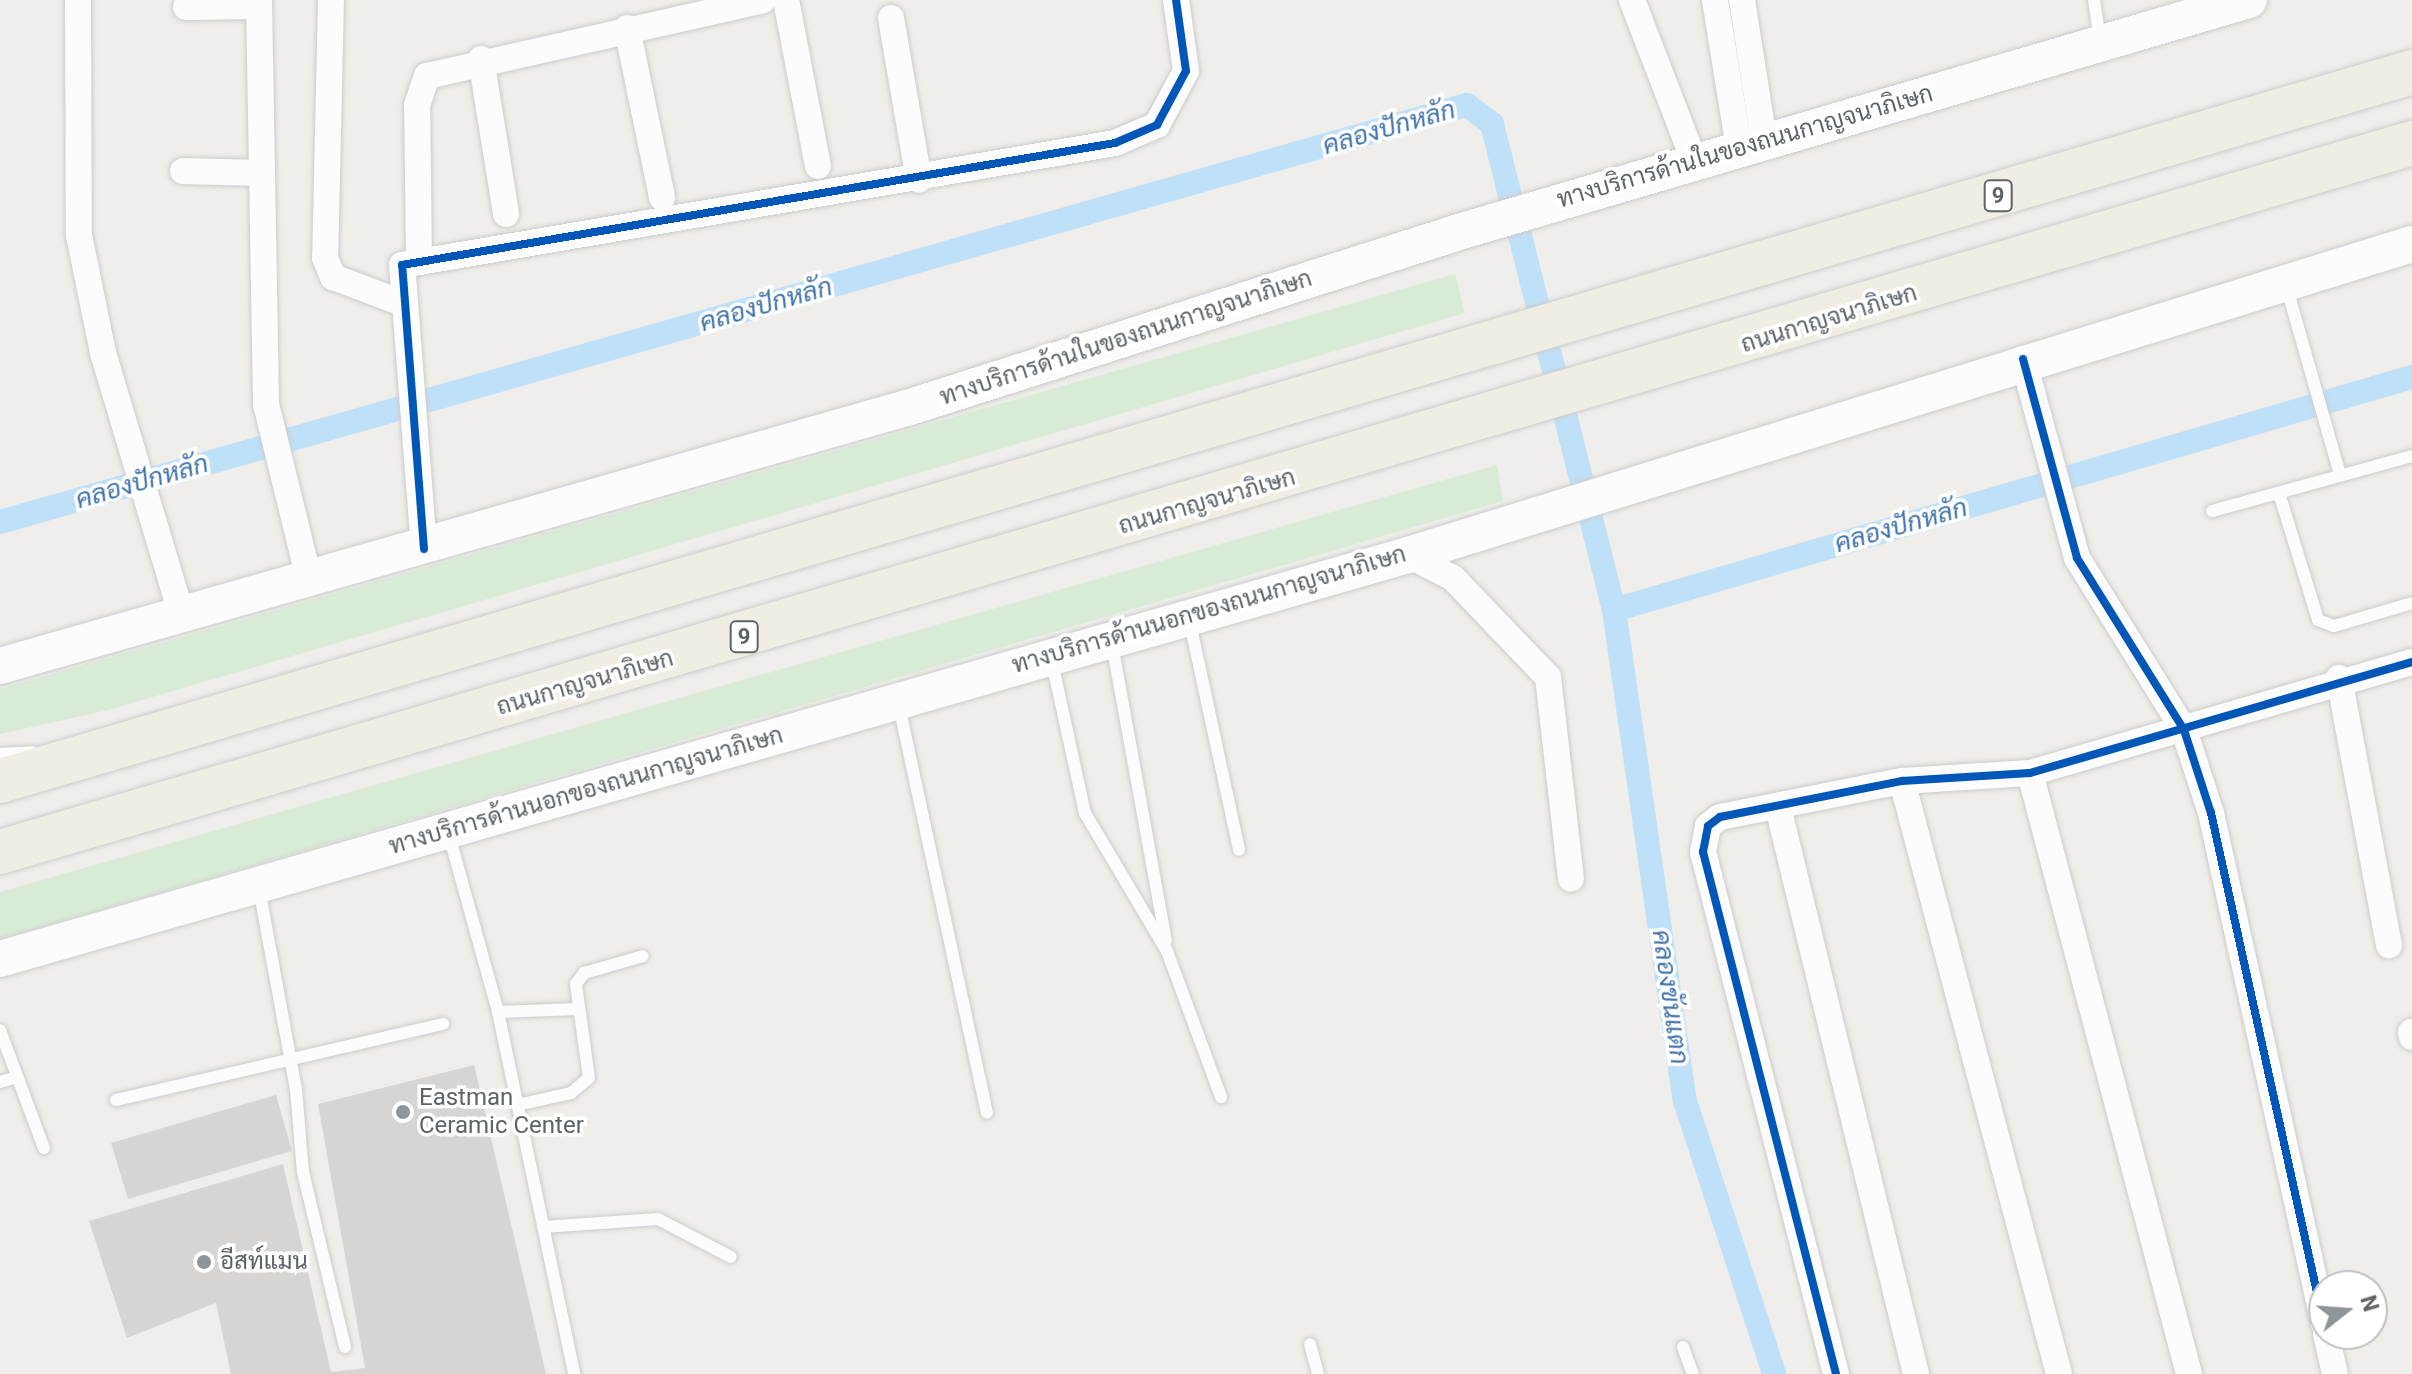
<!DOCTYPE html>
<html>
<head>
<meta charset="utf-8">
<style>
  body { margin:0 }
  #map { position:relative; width:2412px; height:1374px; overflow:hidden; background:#efeeea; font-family:Roboto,Sarabun,sans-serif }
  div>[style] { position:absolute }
  .green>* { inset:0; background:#d8ebd6 }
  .canal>* { height:24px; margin:-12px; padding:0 12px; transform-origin:12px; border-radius:12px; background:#bfe0f9 }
  .building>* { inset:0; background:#d6d5d3 }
  .roads { filter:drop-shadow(0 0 2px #cbcccc) drop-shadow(0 0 2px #cbcccc) }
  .service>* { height:12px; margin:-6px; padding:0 6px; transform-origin:6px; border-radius:6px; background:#fdfcfc }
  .minor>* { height:26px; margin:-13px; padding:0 13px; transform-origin:13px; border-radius:13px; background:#fdfcfc }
  .secondary>* { height:36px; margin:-18px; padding:0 18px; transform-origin:18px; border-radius:18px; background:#fdfcfc }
  .motorway>* { height:44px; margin:-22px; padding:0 22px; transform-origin:22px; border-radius:22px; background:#f0ede3 }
  .cycleway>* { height:8px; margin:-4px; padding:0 4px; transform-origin:4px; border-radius:4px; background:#0057b8 }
  .dots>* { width:22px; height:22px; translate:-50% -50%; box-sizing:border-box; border:4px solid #fff; border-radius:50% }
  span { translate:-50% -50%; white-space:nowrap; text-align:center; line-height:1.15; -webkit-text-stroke:7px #fff; paint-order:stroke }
  .shield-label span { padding:2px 6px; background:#fff; border:2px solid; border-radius:6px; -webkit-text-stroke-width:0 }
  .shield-label { font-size:22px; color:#5f6368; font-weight:700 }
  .street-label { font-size:24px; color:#5f6368 }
  .poi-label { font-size:24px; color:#5f6368 }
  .left { translate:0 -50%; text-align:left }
  .water-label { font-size:26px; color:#4174aa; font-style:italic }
  .north { position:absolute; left:2308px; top:1270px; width:80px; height:80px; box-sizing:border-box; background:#fff; border:2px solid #bfc1c3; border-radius:50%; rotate:73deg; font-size:22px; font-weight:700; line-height:32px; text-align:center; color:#5f6368 }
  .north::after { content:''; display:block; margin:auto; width:28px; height:36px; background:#919496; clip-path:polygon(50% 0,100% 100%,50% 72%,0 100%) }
</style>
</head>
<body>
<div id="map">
  <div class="green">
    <i style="clip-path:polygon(1455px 274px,1465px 313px,108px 710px,0 734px,0 689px)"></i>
    <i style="clip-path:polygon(1497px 465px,1503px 501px,0 939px,0 892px)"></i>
  </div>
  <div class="canal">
    <i style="left:0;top:522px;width:1525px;rotate:-15.87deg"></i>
    <i style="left:1467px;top:105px;width:31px;rotate:37deg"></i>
    <i style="left:1492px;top:124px;width:501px;rotate:75.91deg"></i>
    <i style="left:1614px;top:610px;width:496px;rotate:81.8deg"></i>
    <i style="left:1685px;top:1101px;width:287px;rotate:71.9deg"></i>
    <i style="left:1614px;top:610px;width:831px;rotate:-16.28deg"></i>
  </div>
  <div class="building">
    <i style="clip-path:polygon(474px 1065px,546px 1374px,231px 1374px,216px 1303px,127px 1338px,89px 1221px,283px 1164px,331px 1372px,365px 1368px,318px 1104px)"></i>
    <i style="clip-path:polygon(276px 1095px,292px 1151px,128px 1199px,111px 1143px)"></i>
  </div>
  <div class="roads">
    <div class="service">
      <i style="left:2094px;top:0;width:40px;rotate:81.5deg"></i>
      <i style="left:2286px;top:285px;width:198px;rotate:74.1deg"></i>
      <i style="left:2279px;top:493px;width:133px;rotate:72.9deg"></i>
      <i style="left:2318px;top:620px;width:17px;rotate:21deg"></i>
      <i style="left:2334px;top:626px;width:81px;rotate:-16.4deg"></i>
      <i style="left:2212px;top:511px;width:207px;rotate:-15.4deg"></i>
      <i style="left:1190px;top:623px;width:232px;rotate:77.8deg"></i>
      <i style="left:1112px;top:644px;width:302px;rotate:79.7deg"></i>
      <i style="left:1052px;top:662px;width:155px;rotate:77.7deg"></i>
      <i style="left:1085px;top:813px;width:161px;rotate:59.3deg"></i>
      <i style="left:1167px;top:951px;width:156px;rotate:69.7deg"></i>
      <i style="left:899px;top:706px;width:416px;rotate:77.8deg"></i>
      <i style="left:0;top:754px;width:33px;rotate:-3deg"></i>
      <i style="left:449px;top:835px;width:184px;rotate:74.5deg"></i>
      <i style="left:498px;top:1012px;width:370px;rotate:78.1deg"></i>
      <i style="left:259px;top:888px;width:204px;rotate:79.6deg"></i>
      <i style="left:296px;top:1089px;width:83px;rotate:85.2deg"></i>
      <i style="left:303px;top:1172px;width:180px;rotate:76.5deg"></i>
      <i style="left:498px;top:1012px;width:81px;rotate:-2.1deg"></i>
      <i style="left:0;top:1030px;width:126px;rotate:69.6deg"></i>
      <i style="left:0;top:1082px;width:18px;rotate:-16deg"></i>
      <i style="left:116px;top:1100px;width:336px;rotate:-13.1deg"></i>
      <i style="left:517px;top:1105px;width:55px;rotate:-12.5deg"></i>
      <i style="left:571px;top:1093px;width:23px;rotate:-40deg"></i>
      <i style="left:589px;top:1078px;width:95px;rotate:-97.9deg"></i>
      <i style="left:576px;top:984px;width:14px;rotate:-54deg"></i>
      <i style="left:584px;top:973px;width:61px;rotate:-16.1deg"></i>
      <i style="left:543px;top:1227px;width:115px;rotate:-4deg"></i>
      <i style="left:658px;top:1219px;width:82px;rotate:27.5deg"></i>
      <i style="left:1310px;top:1344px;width:31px;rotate:75deg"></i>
      <i style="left:1683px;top:1347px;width:29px;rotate:70deg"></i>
    </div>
    <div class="minor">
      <i style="left:78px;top:0;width:235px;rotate:89.8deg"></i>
      <i style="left:79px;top:235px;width:120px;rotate:78.5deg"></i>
      <i style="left:103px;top:353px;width:275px;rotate:73.3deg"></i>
      <i style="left:259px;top:0;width:404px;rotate:89deg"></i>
      <i style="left:266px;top:404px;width:180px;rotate:76.2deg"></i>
      <i style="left:331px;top:0;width:258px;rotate:91.3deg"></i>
      <i style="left:325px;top:258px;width:21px;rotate:67deg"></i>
      <i style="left:333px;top:277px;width:71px;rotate:20.7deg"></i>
      <i style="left:786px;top:0;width:169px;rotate:79.1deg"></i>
      <i style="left:1632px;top:0;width:173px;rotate:68.9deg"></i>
      <i style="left:1715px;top:0;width:150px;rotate:80.8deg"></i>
      <i style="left:1742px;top:0;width:143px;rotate:81.1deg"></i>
      <i style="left:186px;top:7px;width:73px;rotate:-0.8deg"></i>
      <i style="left:891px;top:18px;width:164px;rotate:80.2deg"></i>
      <i style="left:627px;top:28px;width:173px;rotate:78.3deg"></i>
      <i style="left:481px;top:59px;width:157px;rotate:80.8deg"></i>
      <i style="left:183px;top:171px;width:77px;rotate:1.5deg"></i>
      <i style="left:419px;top:259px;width:154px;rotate:-90.7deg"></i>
      <i style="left:417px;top:105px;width:31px;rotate:-71deg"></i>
      <i style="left:427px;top:76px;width:344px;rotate:-12.7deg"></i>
      <i style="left:2023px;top:359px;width:206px;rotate:74.8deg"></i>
      <i style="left:2077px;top:558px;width:203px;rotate:58.1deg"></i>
      <i style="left:2184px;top:730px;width:87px;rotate:72deg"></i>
      <i style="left:2211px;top:813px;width:523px;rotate:77.53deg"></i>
      <i style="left:424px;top:549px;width:285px;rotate:-94.4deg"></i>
      <i style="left:402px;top:265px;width:723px;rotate:-9.71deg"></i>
      <i style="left:1115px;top:143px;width:46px;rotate:-23.2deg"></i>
      <i style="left:1157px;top:125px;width:61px;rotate:-61.8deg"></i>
      <i style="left:1186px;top:71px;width:72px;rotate:-98deg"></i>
      <i style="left:1408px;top:555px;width:51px;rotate:27.1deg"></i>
      <i style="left:1453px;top:578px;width:137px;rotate:46.2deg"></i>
      <i style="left:1548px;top:677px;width:203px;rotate:83.5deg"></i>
      <i style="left:2339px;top:678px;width:272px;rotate:79.4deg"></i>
      <i style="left:2030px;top:773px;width:622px;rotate:75.18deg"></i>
      <i style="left:1902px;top:781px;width:613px;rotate:75.17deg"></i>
      <i style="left:1778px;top:807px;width:584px;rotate:76.32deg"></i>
      <i style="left:2411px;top:1032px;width:5px;rotate:79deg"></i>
      <i style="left:2326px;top:1334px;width:41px;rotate:77.3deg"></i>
      <i style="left:1836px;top:1374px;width:539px;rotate:-104.29deg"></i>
      <i style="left:1703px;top:852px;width:26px;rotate:-79deg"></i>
      <i style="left:1708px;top:826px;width:15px;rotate:-37deg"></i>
      <i style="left:1720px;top:817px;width:186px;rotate:-11.2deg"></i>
      <i style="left:1902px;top:781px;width:128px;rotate:-3.6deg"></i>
      <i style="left:2030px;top:773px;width:398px;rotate:-16.2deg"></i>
    </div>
    <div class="secondary">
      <i style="left:0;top:666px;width:946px;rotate:-15.89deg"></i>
      <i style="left:910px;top:407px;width:579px;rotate:-17.68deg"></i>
      <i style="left:1462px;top:231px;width:820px;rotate:-16.36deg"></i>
      <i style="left:0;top:959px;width:1465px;rotate:-16.01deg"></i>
      <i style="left:1408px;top:555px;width:1051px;rotate:-17.21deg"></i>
    </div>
    <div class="motorway">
      <i style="left:0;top:781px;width:2514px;rotate:-16.38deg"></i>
      <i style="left:0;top:852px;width:2514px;rotate:-16.38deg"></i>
    </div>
  </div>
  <div class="cycleway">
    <i style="left:2023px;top:359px;width:206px;rotate:74.8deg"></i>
    <i style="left:2077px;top:558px;width:203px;rotate:58.1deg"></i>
    <i style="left:2184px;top:730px;width:87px;rotate:72deg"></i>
    <i style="left:2211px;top:813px;width:523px;rotate:77.53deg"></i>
    <i style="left:424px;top:549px;width:285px;rotate:-94.4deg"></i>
    <i style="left:402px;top:265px;width:723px;rotate:-9.71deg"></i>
    <i style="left:1115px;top:143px;width:46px;rotate:-23.2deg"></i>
    <i style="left:1157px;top:125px;width:61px;rotate:-61.8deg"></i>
    <i style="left:1186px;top:71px;width:72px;rotate:-98deg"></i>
    <i style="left:1836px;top:1374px;width:539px;rotate:-104.29deg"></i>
    <i style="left:1703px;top:852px;width:26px;rotate:-79deg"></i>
    <i style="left:1708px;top:826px;width:15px;rotate:-37deg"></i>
    <i style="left:1720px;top:817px;width:186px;rotate:-11.2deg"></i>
    <i style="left:1902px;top:781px;width:128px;rotate:-3.6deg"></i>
    <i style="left:2030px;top:773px;width:398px;rotate:-16.2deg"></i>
  </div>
  <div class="dots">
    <i style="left:403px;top:1112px;background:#919496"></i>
    <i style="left:204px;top:1262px;background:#919496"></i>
  </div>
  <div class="shield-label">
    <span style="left:1998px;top:196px">9</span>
    <span style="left:744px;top:637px">9</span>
  </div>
  <div class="street-label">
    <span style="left:1745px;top:147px;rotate:-16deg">ทางบริการด้านในของถนนกาญจนาภิเษก</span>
    <span style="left:1829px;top:319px;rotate:-17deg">ถนนกาญจนาภิเษก</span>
    <span style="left:1126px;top:338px;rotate:-18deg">ทางบริการด้านในของถนนกาญจนาภิเษก</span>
    <span style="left:1207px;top:502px;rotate:-16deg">ถนนกาญจนาภิเษก</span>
    <span style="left:1209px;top:610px;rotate:-16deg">ทางบริการด้านนอกของถนนกาญจนาภิเษก</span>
    <span style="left:585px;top:683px;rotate:-16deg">ถนนกาญจนาภิเษก</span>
    <span style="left:586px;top:791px;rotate:-16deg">ทางบริการด้านนอกของถนนกาญจนาภิเษก</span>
  </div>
  <div class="poi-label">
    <span class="left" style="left:419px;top:1112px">Eastman<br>Ceramic Center</span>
    <span class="left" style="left:220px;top:1262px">อีสท์แมน</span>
  </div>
  <div class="water-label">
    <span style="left:1389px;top:128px;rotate:-16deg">คลองปักหลัก</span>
    <span style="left:766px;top:305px;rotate:-16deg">คลองปักหลัก</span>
    <span style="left:142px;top:482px;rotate:-16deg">คลองปักหลัก</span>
    <span style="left:1901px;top:526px;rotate:-16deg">คลองปักหลัก</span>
    <span style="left:1670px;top:997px;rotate:82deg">คลองขันแตก</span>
  </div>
  <div class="north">N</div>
</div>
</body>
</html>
